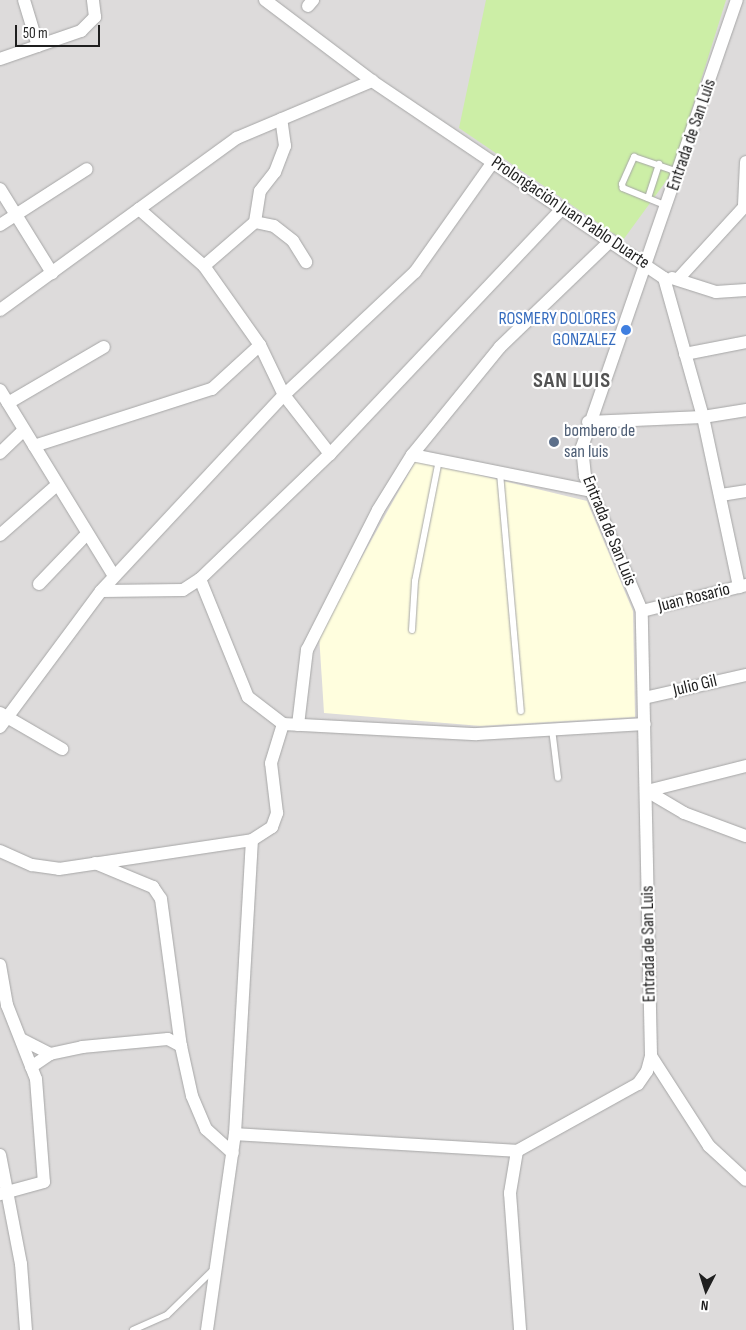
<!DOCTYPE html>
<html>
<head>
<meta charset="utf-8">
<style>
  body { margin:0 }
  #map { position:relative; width:746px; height:1330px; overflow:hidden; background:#f0ece4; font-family:"Sofia Sans Condensed",sans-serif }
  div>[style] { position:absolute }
  .residential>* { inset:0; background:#dddbdb }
  .education>* { inset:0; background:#fffede }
  .grass>* { inset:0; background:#cceea6 }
  .roads { filter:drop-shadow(0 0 1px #a6a6a6) drop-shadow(0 0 1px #a6a6a6) }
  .service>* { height:6px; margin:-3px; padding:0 3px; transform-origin:3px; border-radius:3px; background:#fff }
  .minor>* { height:12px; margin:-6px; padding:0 6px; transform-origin:6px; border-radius:6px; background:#fff }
  .dots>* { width:14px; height:14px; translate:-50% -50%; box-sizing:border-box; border:2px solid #fff; border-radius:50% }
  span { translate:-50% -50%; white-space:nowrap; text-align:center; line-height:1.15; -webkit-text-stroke:4.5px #fff; paint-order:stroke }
  .street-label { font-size:18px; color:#1f1f1f }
  .shop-label { font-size:18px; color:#366cbe }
  .right { translate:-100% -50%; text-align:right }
  .service-label { font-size:18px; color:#4e5e75 }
  .left { translate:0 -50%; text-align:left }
  .district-label { font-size:22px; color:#525252; font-weight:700; letter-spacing:1px }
  .north { position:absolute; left:681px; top:1265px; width:50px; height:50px; -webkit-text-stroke:4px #fff; paint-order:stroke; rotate:185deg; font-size:14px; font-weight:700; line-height:20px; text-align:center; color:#1f1f1f }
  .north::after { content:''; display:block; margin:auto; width:18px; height:22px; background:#1f1f1f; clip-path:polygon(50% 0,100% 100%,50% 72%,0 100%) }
  .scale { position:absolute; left:15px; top:25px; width:85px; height:22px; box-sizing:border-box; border:2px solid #1f1f1f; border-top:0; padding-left:6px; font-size:15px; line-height:18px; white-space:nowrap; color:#1f1f1f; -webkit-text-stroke:4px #fff; paint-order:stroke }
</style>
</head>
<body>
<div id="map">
  <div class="residential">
    <i style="clip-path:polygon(0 0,746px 0,746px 1330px,0 1330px)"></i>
  </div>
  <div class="education">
    <i style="clip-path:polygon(416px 460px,587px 501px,633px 611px,635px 717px,481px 726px,324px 713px,319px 634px)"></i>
  </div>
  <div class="grass">
    <i style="clip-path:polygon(486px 0,726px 0,672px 173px,623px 240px,459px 128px)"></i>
  </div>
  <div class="roads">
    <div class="service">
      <i style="left:648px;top:198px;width:36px;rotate:-72deg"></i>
      <i style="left:667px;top:206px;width:48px;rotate:-157.8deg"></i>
      <i style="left:623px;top:188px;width:4px;rotate:-104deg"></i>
      <i style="left:622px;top:184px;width:30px;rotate:-66deg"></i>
      <i style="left:634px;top:157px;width:46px;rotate:18.8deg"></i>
      <i style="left:500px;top:473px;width:239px;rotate:85deg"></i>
      <i style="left:412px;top:630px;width:49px;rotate:-86.5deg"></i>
      <i style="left:415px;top:581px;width:123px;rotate:-78.8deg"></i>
      <i style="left:552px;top:729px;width:49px;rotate:83deg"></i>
      <i style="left:133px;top:1330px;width:37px;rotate:-24deg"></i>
      <i style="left:167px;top:1315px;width:66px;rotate:-44.4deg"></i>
    </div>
    <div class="minor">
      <i style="left:24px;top:0;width:48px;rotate:73.1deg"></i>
      <i style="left:265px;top:0;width:134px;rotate:37.1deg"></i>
      <i style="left:372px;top:81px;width:352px;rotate:34deg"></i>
      <i style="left:664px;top:278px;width:144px;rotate:74.3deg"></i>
      <i style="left:703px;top:417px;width:174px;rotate:78deg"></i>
      <i style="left:308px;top:6px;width:8px;rotate:-50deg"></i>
      <i style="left:0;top:59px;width:86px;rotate:-19.1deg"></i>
      <i style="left:81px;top:31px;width:20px;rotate:-45deg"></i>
      <i style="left:95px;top:17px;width:17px;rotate:-97deg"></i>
      <i style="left:0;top:189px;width:99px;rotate:58.2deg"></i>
      <i style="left:744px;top:205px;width:43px;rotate:-87.3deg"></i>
      <i style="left:139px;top:209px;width:86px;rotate:41.2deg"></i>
      <i style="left:204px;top:266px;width:97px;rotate:54.7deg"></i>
      <i style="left:260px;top:345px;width:55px;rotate:64.4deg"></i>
      <i style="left:284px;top:395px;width:75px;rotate:52.1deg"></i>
      <i style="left:255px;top:222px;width:19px;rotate:12deg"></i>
      <i style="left:274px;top:226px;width:24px;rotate:38deg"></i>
      <i style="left:293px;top:241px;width:25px;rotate:58deg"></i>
      <i style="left:0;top:225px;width:103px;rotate:-32.8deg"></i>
      <i style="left:204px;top:266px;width:67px;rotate:-40.8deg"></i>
      <i style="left:255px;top:222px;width:31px;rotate:-81deg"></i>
      <i style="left:260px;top:191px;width:24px;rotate:-52deg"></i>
      <i style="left:275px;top:172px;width:28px;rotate:-69deg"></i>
      <i style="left:285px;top:146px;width:27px;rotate:-98deg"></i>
      <i style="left:672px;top:278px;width:46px;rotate:17.7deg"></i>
      <i style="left:716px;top:292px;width:30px;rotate:-4deg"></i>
      <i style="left:679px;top:278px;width:99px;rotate:-47.5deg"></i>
      <i style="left:0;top:310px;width:293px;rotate:-36deg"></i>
      <i style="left:237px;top:138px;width:147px;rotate:-22.9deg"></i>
      <i style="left:685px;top:354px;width:62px;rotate:-11.1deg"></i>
      <i style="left:0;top:390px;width:218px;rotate:58.5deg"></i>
      <i style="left:8px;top:403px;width:111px;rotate:-30.3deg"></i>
      <i style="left:588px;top:422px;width:115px;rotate:-2.5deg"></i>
      <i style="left:703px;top:417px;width:44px;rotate:-9.2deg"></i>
      <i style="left:34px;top:446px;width:187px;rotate:-17.8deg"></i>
      <i style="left:212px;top:389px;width:65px;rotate:-42.5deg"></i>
      <i style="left:0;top:453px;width:33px;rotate:-44deg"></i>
      <i style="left:412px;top:455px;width:184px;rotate:11.3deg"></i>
      <i style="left:721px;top:495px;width:25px;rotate:-9deg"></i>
      <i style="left:0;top:535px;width:76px;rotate:-41.3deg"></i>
      <i style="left:200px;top:579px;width:127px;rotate:67.9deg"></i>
      <i style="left:248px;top:697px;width:44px;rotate:37.6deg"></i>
      <i style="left:283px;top:724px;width:194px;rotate:3deg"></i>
      <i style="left:477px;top:734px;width:168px;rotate:-3.4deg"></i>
      <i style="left:39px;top:584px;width:69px;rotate:-46.2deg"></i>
      <i style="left:101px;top:591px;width:82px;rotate:-0.7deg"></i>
      <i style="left:183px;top:590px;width:20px;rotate:-33deg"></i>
      <i style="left:200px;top:579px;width:180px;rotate:-43.9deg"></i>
      <i style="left:330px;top:454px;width:339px;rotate:-46.6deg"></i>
      <i style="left:642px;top:611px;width:107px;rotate:-14deg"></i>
      <i style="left:644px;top:698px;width:105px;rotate:-12.7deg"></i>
      <i style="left:0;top:713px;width:72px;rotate:30.1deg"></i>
      <i style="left:298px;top:725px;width:76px;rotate:-83.2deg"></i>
      <i style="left:307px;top:650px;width:157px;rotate:-63.1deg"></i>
      <i style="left:378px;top:510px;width:65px;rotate:-58.3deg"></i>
      <i style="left:412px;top:455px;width:139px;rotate:-50.8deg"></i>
      <i style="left:500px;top:347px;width:154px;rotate:-43.9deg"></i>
      <i style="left:0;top:727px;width:169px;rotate:-53.4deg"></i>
      <i style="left:101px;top:591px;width:268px;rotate:-47deg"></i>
      <i style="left:284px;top:395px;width:180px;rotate:-43.2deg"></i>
      <i style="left:415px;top:272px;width:135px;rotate:-54.7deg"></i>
      <i style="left:647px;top:791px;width:43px;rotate:30.7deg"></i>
      <i style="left:684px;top:813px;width:66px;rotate:20.4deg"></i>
      <i style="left:647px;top:791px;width:102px;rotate:-14.2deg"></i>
      <i style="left:0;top:851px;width:35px;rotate:24deg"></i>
      <i style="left:32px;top:865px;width:27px;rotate:8deg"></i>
      <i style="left:59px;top:869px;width:195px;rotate:-8.5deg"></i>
      <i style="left:252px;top:840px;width:24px;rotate:-33deg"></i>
      <i style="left:272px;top:827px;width:15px;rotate:-70deg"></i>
      <i style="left:277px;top:813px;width:50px;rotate:-96.8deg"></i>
      <i style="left:271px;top:763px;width:41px;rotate:-72.9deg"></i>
      <i style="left:95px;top:863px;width:63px;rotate:22.5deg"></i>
      <i style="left:153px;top:887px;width:14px;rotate:56deg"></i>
      <i style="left:161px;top:899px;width:148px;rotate:82.3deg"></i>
      <i style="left:0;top:965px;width:41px;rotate:80.1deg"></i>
      <i style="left:7px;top:1005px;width:79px;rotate:68.6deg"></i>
      <i style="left:36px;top:1079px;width:103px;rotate:85.6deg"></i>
      <i style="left:44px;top:1182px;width:46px;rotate:164.7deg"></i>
      <i style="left:21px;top:1039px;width:33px;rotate:27deg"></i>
      <i style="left:651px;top:1056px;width:107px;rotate:57.2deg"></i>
      <i style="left:709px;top:1146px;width:50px;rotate:42.6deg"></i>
      <i style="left:31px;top:1067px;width:23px;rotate:-34deg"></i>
      <i style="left:50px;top:1054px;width:33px;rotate:-12deg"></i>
      <i style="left:82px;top:1047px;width:86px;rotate:-5.3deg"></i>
      <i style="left:168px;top:1039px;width:15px;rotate:28deg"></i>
      <i style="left:181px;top:1046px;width:51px;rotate:77.6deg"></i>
      <i style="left:192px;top:1096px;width:36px;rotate:67deg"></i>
      <i style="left:206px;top:1129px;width:36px;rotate:42deg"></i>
      <i style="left:235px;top:1134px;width:294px;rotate:-86.7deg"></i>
      <i style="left:517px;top:1151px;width:43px;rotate:99.5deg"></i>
      <i style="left:510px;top:1193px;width:137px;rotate:85.8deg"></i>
      <i style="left:0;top:1155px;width:111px;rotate:79.1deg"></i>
      <i style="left:21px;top:1264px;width:66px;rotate:85.7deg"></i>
      <i style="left:207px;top:1330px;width:198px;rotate:-81.9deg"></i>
      <i style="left:235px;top:1134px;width:283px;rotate:3.4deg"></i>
      <i style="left:517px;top:1151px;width:138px;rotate:-29deg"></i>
      <i style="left:638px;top:1084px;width:16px;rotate:-55deg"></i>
      <i style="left:647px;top:1071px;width:16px;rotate:-75deg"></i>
      <i style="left:651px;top:1056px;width:445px;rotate:-91.2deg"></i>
      <i style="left:642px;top:611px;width:147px;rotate:-112.9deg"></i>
      <i style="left:585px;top:476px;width:29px;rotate:-96deg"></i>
      <i style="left:582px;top:447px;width:473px;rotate:-70.9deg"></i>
    </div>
  </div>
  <div class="dots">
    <i style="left:626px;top:330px;background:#3f7fe0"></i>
    <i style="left:554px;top:442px;background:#5c6f8a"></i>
  </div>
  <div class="street-label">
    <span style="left:692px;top:135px;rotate:-71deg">Entrada de San Luis</span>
    <span style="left:570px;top:213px;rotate:34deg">Prolongación Juan Pablo Duarte</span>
    <span style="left:609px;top:531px;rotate:68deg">Entrada de San Luis</span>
    <span style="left:694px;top:598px;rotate:-14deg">Juan Rosario</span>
    <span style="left:695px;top:686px;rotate:-13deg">Julio Gil</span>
    <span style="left:649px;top:944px;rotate:-91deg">Entrada de San Luis</span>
  </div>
  <div class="shop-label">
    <span class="right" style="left:616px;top:330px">ROSMERY DOLORES<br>GONZALEZ</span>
  </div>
  <div class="service-label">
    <span class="left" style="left:564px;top:442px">bombero de<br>san luis</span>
  </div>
  <div class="district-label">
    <span style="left:572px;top:381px">SAN LUIS</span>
  </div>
  <div class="north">N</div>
  <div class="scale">50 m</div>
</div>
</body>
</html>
